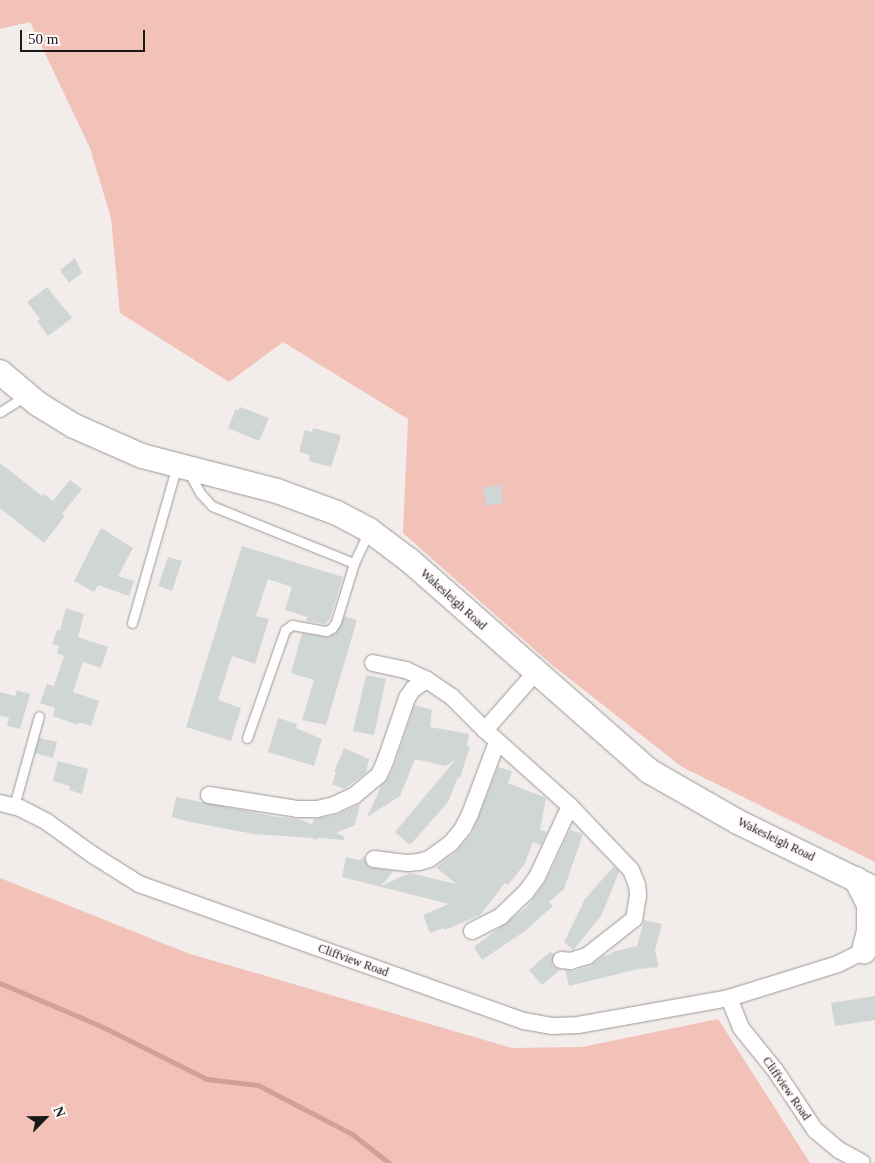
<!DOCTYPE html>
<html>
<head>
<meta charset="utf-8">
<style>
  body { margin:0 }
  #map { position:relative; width:875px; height:1163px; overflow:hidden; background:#f2eceb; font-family:Georgia,serif }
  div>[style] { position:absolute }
  .green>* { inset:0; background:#f2c1b8 }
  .stream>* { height:5px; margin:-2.5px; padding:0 2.5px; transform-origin:2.5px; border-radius:2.5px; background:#d1a198 }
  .building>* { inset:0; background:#d0d6d5 }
  .roads { filter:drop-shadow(0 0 1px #9c9795) drop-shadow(0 0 1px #9c9795) }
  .service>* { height:9px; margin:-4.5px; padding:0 4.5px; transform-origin:4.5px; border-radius:4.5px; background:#fff }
  .minor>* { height:16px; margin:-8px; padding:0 8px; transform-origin:8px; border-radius:8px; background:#fff }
  .secondary>* { height:24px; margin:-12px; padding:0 12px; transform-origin:12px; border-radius:12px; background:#fff }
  span { translate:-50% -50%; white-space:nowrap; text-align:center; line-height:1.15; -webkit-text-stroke:4px #fffaf9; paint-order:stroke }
  .street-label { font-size:12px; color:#1a1818 }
  .north { position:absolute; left:20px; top:1093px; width:50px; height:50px; -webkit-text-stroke:4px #fffaf9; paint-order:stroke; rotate:67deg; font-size:14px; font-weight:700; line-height:20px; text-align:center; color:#1a1818 }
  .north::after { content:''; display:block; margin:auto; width:18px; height:22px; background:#1a1818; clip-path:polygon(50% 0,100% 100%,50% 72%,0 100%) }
  .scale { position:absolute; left:20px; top:30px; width:125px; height:22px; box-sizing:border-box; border:2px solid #1a1818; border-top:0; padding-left:6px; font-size:15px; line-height:18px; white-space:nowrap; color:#1a1818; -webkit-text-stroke:4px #fffaf9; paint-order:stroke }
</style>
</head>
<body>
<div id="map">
  <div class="green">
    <i style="clip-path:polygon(0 0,875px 0,875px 862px,682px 767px,552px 665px,403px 533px,408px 419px,283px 342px,229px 382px,120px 313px,111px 218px,90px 148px,30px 22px,0 29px)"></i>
    <i style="clip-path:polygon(0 878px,187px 953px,512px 1048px,582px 1047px,718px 1019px,810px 1163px,0 1163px)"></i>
  </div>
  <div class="stream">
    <i style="left:0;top:983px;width:112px;rotate:23.1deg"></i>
    <i style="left:103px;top:1027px;width:116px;rotate:26.6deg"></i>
    <i style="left:207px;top:1079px;width:51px;rotate:6.7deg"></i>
    <i style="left:258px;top:1085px;width:106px;rotate:27.5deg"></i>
    <i style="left:352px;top:1134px;width:47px;rotate:38.1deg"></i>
  </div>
  <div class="building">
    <i style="clip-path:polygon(75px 258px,82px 273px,69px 283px,60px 270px)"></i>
    <i style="clip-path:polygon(47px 287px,72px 318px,48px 336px,37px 321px,40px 319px,27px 302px)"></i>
    <i style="clip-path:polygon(240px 407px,269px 418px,259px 441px,228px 428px,236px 409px,238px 411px)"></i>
    <i style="clip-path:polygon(313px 428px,340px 435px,340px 440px,331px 467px,309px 461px,310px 455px,299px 452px,305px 430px,312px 432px)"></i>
    <i style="clip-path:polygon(0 463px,42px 496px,44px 494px,53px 501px,70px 480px,82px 489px,62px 514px,65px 516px,44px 543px,0 508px)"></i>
    <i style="clip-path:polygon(501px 485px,503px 503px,486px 506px,483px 487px)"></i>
    <i style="clip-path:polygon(101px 528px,133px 548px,118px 576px,134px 581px,129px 596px,98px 585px,94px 592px,74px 581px)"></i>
    <i style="clip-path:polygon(242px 546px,343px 577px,330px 619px,325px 624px,306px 621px,307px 617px,285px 610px,292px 587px,268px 579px,256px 616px,269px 619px,255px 664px,232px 656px,218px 700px,241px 708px,231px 741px,186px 727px)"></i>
    <i style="clip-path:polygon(168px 557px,182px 561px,172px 591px,158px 586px)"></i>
    <i style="clip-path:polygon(66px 608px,84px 614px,78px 637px,108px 647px,101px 668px,83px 662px,73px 692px,99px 701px,91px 726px,79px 722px,78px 725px,53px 716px,55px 708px,40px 703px,47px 684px,54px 686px,64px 656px,57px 653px,59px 646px,52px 644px,57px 630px,60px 630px)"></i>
    <i style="clip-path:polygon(344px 616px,357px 620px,326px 725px,302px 720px,314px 680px,291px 673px,302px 633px,329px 637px,337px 631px)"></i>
    <i style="clip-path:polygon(366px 675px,386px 679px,374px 735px,353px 731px)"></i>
    <i style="clip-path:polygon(17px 690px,30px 694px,20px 729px,7px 726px,9px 718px,0 715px,0 692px,15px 696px)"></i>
    <i style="clip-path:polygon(415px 705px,432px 710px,430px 727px,469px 734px,467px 746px,470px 746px,460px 778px,458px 777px,448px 802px,410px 845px,395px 832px,456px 759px,446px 766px,415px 759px,400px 796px,367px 817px,381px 786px,388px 779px,395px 763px)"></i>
    <i style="clip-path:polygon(278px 718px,297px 724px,296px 728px,322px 739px,314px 766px,268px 752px)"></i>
    <i style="clip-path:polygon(39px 738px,57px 742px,53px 758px,35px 753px)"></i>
    <i style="clip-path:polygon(344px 748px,369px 759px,366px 773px,344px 789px,332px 784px,336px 772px,334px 772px)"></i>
    <i style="clip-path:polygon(58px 761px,88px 769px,82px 794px,69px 790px,70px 786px,53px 781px)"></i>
    <i style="clip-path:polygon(498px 767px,512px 771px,508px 783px,546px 798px,540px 830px,547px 832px,541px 845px,533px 842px,524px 865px,508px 885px,505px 883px,480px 915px,445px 930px,444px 928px,430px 933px,423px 915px,449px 904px,342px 877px,346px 857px,360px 860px,364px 856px,368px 867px,393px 871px,381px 886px,410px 873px,456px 884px,436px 867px,457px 851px,472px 833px)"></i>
    <i style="clip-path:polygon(176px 797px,277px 817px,298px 819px,312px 824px,314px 819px,336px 815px,360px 804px,355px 825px,336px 833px,344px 836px,344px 840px,319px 838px,314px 840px,313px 838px,254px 834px,185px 821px,172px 817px)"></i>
    <i style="clip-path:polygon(570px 830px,583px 834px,564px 889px,549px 902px,553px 906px,525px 931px,482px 960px,474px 947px,527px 907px,546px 881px)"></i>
    <i style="clip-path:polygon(614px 866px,619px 872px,601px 916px,573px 950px,564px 942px,585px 899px)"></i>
    <i style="clip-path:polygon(644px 920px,662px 924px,655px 951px,659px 967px,638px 969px,569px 986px,565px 970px,574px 971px,590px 966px,603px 956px,612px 954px,612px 952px,637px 946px)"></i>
    <i style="clip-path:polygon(550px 952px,554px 954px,552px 965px,560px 970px,542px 985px,529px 970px)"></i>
    <i style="clip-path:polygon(875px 996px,875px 1020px,835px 1026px,831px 1003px)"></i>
  </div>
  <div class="roads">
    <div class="service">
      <i style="left:0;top:412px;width:32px;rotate:-32deg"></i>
      <i style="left:188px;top:471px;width:26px;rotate:61deg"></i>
      <i style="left:201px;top:494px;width:16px;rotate:47deg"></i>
      <i style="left:212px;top:506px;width:153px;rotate:21.9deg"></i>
      <i style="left:132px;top:623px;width:164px;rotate:-74.1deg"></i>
      <i style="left:247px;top:738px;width:114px;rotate:-70.6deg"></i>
      <i style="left:285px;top:630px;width:9px;rotate:-36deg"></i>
      <i style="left:292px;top:625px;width:35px;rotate:10deg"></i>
      <i style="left:326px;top:631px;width:7px;rotate:-27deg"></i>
      <i style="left:332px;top:628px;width:7px;rotate:-56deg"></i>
      <i style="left:336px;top:622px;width:62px;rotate:-73deg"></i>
      <i style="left:354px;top:563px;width:35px;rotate:-65deg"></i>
      <i style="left:14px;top:806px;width:93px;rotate:-74.5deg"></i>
    </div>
    <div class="minor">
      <i style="left:373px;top:663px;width:34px;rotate:12deg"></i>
      <i style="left:406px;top:670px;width:23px;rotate:25deg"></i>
      <i style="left:427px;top:680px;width:30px;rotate:34deg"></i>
      <i style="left:452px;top:697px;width:47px;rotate:45deg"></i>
      <i style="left:485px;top:730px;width:114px;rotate:41.8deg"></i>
      <i style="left:570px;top:806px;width:88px;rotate:46.4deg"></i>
      <i style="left:631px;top:870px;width:16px;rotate:68deg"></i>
      <i style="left:637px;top:885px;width:10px;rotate:84deg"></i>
      <i style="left:638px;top:895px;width:24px;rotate:99deg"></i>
      <i style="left:634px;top:919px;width:60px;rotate:141.8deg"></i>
      <i style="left:587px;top:956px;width:17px;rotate:163deg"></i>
      <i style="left:571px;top:961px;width:10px;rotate:-174deg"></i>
      <i style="left:485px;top:730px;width:77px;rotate:-48.7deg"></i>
      <i style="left:209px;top:795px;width:89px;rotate:9deg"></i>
      <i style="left:297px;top:809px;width:20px"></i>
      <i style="left:317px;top:809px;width:17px;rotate:-13deg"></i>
      <i style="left:334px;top:805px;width:23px;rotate:-25deg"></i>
      <i style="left:355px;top:795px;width:31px;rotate:-40deg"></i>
      <i style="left:379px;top:775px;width:17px;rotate:-66deg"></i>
      <i style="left:386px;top:759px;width:65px;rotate:-71deg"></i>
      <i style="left:407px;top:698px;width:11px;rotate:-56deg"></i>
      <i style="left:413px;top:689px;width:17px;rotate:-33deg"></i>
      <i style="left:0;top:803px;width:21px;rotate:14deg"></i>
      <i style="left:20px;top:808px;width:30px;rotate:27deg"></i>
      <i style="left:47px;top:822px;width:57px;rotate:35.7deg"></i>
      <i style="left:93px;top:855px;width:54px;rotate:32.2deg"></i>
      <i style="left:139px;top:884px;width:409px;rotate:19.6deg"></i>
      <i style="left:524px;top:1021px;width:29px;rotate:10deg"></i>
      <i style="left:553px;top:1026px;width:25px;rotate:-2deg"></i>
      <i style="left:578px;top:1025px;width:153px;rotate:-10.1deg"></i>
      <i style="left:729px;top:998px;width:114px;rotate:-17.3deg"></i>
      <i style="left:838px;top:964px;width:40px;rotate:-26.6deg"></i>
      <i style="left:374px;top:859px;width:34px;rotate:7deg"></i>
      <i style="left:408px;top:863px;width:11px;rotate:-5deg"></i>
      <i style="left:419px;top:862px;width:10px;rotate:-17deg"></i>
      <i style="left:429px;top:859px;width:27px;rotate:-36deg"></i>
      <i style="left:451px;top:843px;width:19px;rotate:-51deg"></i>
      <i style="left:463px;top:828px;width:16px;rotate:-63deg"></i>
      <i style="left:470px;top:814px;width:77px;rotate:-69.4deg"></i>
      <i style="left:472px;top:931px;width:33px;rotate:-27deg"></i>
      <i style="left:501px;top:916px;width:35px;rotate:-44deg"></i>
      <i style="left:526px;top:892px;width:19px;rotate:-54deg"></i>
      <i style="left:537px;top:877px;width:78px;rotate:-65.1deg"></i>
      <i style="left:729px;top:998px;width:32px;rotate:68deg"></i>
      <i style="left:741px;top:1028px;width:54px;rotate:51deg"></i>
      <i style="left:775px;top:1070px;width:72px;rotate:56.3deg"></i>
      <i style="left:815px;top:1130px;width:31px;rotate:40deg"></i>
      <i style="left:839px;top:1150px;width:26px;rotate:29deg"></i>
    </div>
    <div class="secondary">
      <i style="left:0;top:372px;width:50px;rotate:40.1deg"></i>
      <i style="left:38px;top:404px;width:42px;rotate:31.4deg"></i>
      <i style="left:74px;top:426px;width:74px;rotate:23.8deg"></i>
      <i style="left:142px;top:456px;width:139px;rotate:14.5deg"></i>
      <i style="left:277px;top:491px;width:64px;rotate:20.1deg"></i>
      <i style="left:337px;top:513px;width:36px;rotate:28deg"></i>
      <i style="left:369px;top:530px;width:50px;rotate:36.9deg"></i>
      <i style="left:409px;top:560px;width:320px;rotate:41.3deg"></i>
      <i style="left:649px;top:771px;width:103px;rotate:29.8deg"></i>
      <i style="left:738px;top:822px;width:153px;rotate:26.1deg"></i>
      <i style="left:856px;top:879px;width:28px;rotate:63deg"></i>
      <i style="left:869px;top:904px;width:27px;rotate:90deg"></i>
      <i style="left:869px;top:931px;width:21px;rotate:104deg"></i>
    </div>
  </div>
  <div class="street-label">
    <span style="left:453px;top:600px;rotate:42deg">Wakesleigh Road</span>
    <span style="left:776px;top:840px;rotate:26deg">Wakesleigh Road</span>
    <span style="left:353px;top:961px;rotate:20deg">Cliffview Road</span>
    <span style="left:786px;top:1089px;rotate:55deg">Cliffview Road</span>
  </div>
  <div class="north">N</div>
  <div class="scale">50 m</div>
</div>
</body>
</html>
